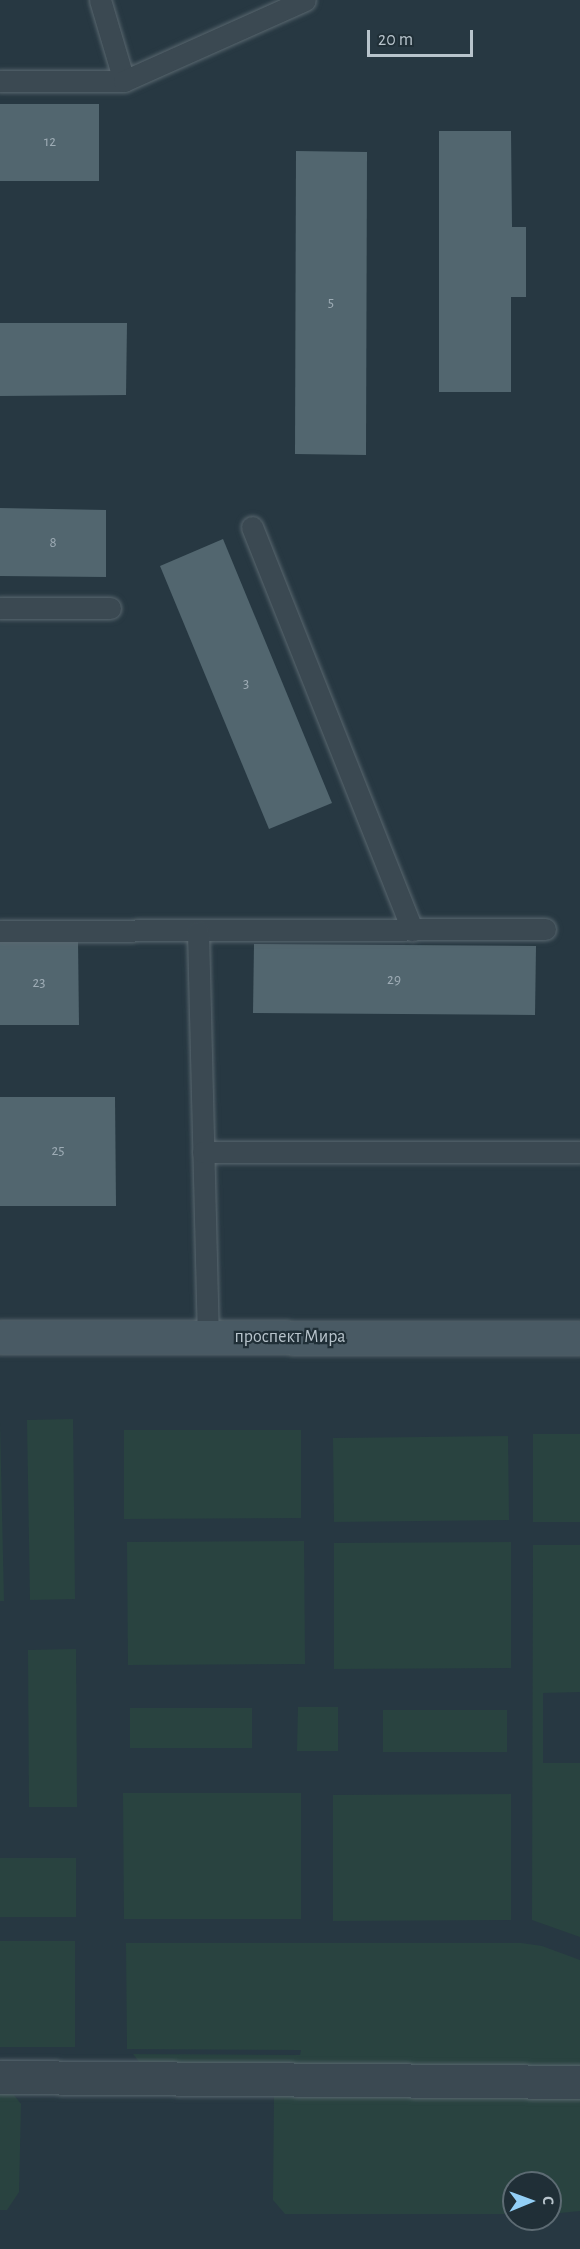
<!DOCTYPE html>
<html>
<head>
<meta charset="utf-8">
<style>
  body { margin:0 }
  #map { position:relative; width:580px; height:2249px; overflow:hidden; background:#273842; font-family:"Alegreya Sans",sans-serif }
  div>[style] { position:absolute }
  .green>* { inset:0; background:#294340 }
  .building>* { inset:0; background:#52666f }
  .roads { filter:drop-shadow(0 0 2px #59676f) drop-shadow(0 0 2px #59676f) }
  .lane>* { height:21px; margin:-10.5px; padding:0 10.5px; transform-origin:10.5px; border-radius:10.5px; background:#3b4952 }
  .street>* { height:33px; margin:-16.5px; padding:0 16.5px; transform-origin:16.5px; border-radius:16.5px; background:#3b4952 }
  .secondary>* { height:33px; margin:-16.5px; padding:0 16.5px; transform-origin:16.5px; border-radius:16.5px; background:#495a64 }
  span { translate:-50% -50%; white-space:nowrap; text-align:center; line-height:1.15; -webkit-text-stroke:4.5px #202f37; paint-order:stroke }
  .number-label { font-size:15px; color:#9eacb5 }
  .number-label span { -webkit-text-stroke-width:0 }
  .street-label { font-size:18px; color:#b8c4cc }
  .north { position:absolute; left:502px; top:2171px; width:60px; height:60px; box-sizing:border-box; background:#202f37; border:2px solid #5d6b73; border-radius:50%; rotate:89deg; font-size:16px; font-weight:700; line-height:24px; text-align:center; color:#b8c4cc }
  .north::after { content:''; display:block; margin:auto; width:21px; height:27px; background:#93cff6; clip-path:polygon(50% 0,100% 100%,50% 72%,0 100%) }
  .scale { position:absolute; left:367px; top:30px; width:106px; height:27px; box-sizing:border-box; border:3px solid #b8c4cc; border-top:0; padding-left:8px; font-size:18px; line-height:21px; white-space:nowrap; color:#b8c4cc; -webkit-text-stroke:4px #202f37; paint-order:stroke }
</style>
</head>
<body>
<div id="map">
  <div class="green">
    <i style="clip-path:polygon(73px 1419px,75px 1599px,30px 1600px,27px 1420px)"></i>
    <i style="clip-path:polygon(0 1422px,4px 1601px,0 1601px)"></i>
    <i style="clip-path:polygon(124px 1430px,301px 1430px,301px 1518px,124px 1519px)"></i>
    <i style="clip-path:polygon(533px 1434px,580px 1434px,580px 1522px,533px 1522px)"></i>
    <i style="clip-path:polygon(508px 1436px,509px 1520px,334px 1522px,333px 1438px)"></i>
    <i style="clip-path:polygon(304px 1541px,305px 1664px,128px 1665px,127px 1542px)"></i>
    <i style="clip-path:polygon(511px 1542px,511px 1668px,334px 1669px,334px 1543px)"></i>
    <i style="clip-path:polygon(533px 1545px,580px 1545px,580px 1692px,543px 1693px,543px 1763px,580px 1763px,580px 1937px,532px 1920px)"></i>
    <i style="clip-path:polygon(76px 1649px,77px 1807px,29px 1807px,28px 1650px)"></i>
    <i style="clip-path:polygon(298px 1707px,338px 1707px,338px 1751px,297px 1751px)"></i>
    <i style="clip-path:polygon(130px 1708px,252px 1708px,252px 1748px,130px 1748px)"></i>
    <i style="clip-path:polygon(383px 1710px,507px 1710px,507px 1752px,383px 1752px)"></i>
    <i style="clip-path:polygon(123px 1793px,301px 1793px,301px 1919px,124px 1919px)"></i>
    <i style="clip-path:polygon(511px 1794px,511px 1920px,333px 1921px,333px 1795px)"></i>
    <i style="clip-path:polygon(0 1858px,76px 1858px,76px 1917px,0 1917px)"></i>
    <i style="clip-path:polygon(0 1941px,75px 1941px,75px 2047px,0 2047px)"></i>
    <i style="clip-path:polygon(126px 1943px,521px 1943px,542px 1946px,580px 1960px,580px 2068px,140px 2063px,133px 2054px,300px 2055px,301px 2050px,127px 2049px)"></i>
    <i style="clip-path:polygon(0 2092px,14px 2095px,21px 2104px,19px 2192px,7px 2210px,0 2210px)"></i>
    <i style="clip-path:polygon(274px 2093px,580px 2094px,580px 2211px,550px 2214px,550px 2183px,514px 2183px,514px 2214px,285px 2214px,273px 2200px)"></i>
  </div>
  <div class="building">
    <i style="clip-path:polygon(0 104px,99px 104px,99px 181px,0 181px)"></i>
    <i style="clip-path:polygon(439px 131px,511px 131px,512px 227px,526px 227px,526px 297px,511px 297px,511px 392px,439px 392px)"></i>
    <i style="clip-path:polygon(296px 151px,367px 152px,366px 455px,295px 454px)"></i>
    <i style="clip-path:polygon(0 323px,127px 323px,126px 395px,0 396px)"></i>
    <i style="clip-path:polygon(0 508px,106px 510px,106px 577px,0 576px)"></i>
    <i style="clip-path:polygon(223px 539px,332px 803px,269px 829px,160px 566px)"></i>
    <i style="clip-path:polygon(78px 940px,79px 1025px,0 1025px,0 941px)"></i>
    <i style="clip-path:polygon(254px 944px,536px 946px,535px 1015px,253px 1013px)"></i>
    <i style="clip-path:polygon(0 1097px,115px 1097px,116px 1206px,0 1206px)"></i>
  </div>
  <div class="roads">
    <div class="lane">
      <i style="left:100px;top:0;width:84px;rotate:73.5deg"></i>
      <i style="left:0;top:81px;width:124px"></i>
      <i style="left:124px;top:81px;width:198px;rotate:-24.1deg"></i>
      <i style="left:252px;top:527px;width:434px;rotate:68.3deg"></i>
      <i style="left:0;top:608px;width:110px"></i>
      <i style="left:0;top:931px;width:545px;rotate:-0.21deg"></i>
      <i style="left:198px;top:932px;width:405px;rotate:88.6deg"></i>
      <i style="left:203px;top:1152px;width:377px"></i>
    </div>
    <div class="street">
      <i style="left:0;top:2077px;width:580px;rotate:0.49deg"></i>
    </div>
    <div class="secondary">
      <i style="left:0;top:1337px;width:580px;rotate:0.1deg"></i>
    </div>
  </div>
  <div class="number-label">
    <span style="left:50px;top:142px">12</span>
    <span style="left:331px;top:303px">5</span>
    <span style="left:53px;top:543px">8</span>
    <span style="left:246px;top:684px">3</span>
    <span style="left:394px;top:980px">29</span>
    <span style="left:39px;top:983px">23</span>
    <span style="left:58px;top:1151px">25</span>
  </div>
  <div class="street-label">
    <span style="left:290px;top:1337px">проспект Мира</span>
  </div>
  <div class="north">С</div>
  <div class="scale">20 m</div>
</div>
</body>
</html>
